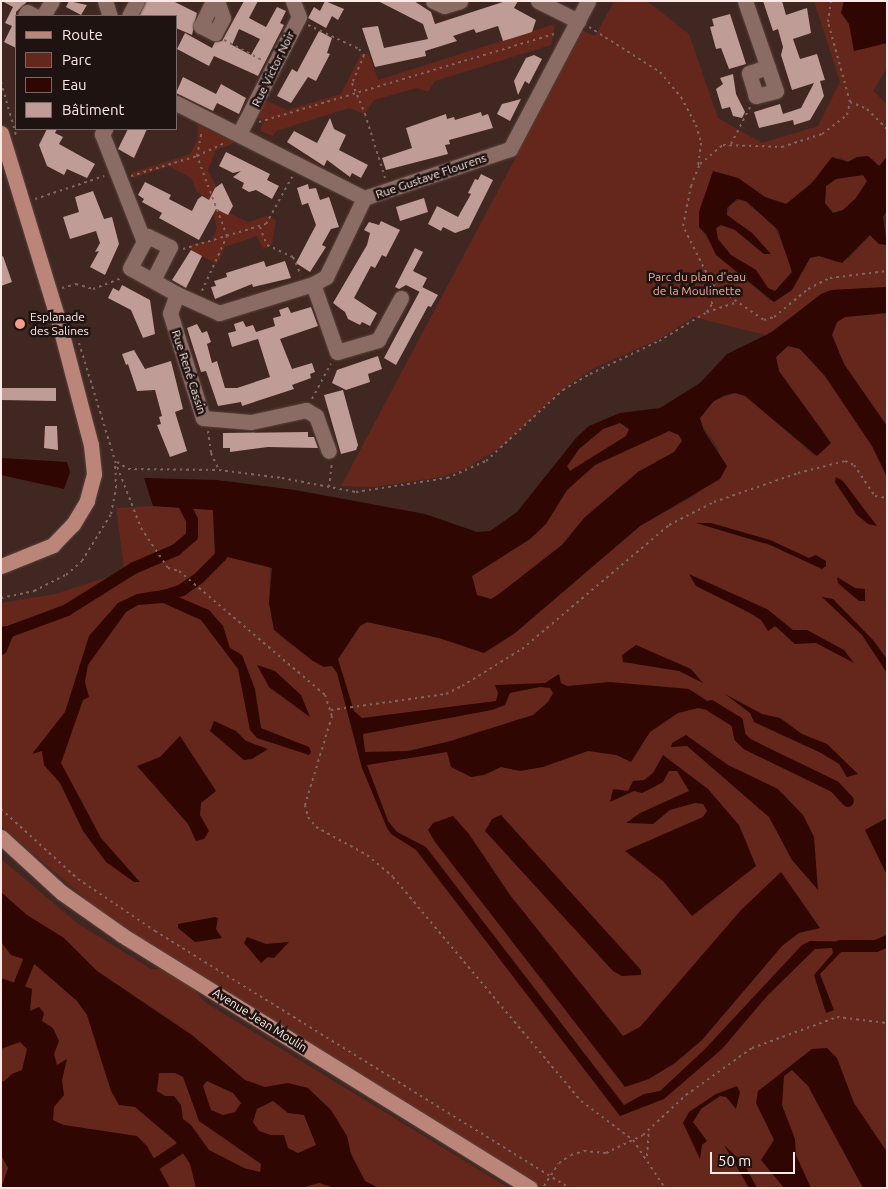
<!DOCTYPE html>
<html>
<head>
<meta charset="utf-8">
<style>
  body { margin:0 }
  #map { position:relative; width:888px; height:1189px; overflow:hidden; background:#412721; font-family:Ubuntu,sans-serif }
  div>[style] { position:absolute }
  .green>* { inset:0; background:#65271b }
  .water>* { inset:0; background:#300602 }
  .canal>* { height:12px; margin:-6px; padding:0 6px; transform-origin:6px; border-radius:6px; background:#300602 }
  .building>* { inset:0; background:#bf9d96 }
  .path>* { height:2px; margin-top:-1px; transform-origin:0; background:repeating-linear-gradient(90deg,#7e6661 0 2.5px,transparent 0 6.5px) }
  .roads { filter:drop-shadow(0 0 1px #5a443f) drop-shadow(0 0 1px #5a443f) }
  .minor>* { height:15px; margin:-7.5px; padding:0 7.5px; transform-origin:7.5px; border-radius:7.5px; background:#8b6c65 }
  .major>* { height:15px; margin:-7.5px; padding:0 7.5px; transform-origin:7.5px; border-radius:7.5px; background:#bc8579 }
  .dots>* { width:14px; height:14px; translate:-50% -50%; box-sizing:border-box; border:2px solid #1f1311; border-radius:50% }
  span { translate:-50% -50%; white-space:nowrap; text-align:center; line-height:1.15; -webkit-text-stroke:5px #1f1311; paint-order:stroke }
  .street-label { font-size:12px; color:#fdeae6 }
  .park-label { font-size:12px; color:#f4ac9c }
  .poi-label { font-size:12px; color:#fdeae6 }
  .left { translate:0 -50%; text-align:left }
  .frame { position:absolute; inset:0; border:2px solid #fdeae6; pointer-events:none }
  .legend { position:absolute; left:15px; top:15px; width:162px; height:115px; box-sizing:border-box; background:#1f1311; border:1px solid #786966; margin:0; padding:6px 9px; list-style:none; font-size:15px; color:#fdeae6 }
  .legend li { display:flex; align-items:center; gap:10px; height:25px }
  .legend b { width:25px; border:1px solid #786966 }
  .scale { position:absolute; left:710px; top:1152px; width:85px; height:22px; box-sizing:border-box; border:2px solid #fdeae6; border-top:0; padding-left:6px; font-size:15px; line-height:18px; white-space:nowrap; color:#fdeae6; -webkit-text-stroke:4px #1f1311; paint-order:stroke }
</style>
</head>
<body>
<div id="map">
  <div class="green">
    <i style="clip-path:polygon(614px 1px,647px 1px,689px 34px,718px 118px,762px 143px,818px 126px,840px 82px,814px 1px,844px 1px,841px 13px,849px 23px,854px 51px,887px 43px,887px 68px,873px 91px,887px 104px,887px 157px,879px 167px,873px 159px,857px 157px,848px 162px,840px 157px,787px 204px,765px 197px,738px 178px,702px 203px,699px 227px,724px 260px,769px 300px,774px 302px,792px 290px,810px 258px,819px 256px,837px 262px,848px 259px,870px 235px,879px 244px,887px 245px,887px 287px,831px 290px,766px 335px,694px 317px,659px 339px,594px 368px,563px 389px,501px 447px,465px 469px,440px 477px,374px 487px,341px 486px,583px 31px,595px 36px)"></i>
    <i style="clip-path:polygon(555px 24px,551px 45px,435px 81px,428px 92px,417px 88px,374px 100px,365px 114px,349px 108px,276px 131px,273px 136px,260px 131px,264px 121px,251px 114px,259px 97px,287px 110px,341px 94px,361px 54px,369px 54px,378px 80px)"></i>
    <i style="clip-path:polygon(198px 125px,235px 143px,216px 150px,208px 170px,229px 213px,248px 222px,267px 216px,276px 220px,272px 244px,269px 246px,263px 249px,257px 236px,225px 247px,217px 264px,202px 256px,191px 250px,189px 245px,212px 240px,217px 228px,209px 200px,197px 192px,191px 178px,169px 166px,133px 178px,131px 173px,190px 154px,198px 139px)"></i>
    <i style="clip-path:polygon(863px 175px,867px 181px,856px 198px,843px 210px,833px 213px,825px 203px,826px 186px,836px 179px)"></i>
    <i style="clip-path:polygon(741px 199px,773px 223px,792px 268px,787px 281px,775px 291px,768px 288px,756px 270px,731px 255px,718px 239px,716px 228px,721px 225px,735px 230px,760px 251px,771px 254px,752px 233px,727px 215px,730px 205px)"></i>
    <i style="clip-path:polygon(887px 313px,887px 426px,844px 364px,832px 335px,837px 322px,844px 317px)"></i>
    <i style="clip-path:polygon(788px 346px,798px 347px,825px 376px,872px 446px,887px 477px,887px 818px,865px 830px,887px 875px,887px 1188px,543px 1188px,102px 913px,1px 826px,1px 603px,55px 594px,108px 577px,124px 568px,116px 508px,153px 506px,213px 510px,215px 554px,270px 566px,269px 603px,280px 636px,313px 661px,337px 661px,360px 626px,367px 622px,439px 638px,484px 653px,515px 633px,640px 526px,696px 495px,719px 449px,700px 423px,700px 415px,714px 401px,735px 393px,745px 396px,815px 456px,831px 443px,779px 371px,776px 357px)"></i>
    <i style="clip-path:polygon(620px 423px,629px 429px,626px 436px,570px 471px,567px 467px,579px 449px,603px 429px)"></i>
    <i style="clip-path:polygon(669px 431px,679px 435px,682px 441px,674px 452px,638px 472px,584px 518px,562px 545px,499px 594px,491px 599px,477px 595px,472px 576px,530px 539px,546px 524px,567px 490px,595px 465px)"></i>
    <i style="clip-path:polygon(1px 859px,77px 923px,151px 969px,160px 969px,191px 986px,206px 1003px,509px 1188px,1px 1188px)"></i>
  </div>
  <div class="water">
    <i style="clip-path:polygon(844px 1px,887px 1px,887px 43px,854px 51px,849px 24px,841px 13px)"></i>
    <i style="clip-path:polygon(evenodd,868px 156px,879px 166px,887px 157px,887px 210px,883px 217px,887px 245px,879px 244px,870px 235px,842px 263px,819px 256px,810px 258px,792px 290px,774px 302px,716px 255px,706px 234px,699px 227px,699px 212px,713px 171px,738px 178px,765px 197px,786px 204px,811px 184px,832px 157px,848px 162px,857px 157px,868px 156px,863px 175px,867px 181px,856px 198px,843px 210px,833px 213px,825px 203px,826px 186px,836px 179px,863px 175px,868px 156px,737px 199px,746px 201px,778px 230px,792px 272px,775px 291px,768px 288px,756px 270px,731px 255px,718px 239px,716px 228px,721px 225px,735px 230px,764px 254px,771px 254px,752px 233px,727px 215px,727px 208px,737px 199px)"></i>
    <i style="clip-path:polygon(evenodd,887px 287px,887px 313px,845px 317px,837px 322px,832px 335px,844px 364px,887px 426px,887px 477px,872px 446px,825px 376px,800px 349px,788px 346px,776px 357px,779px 371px,831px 443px,817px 456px,745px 396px,735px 393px,725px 395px,714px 401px,700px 418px,704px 431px,727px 466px,720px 479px,640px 526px,515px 633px,487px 651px,484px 653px,439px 638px,367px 622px,360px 626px,338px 659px,354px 711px,362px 718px,496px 701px,498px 693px,495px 685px,545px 683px,559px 674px,561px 683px,567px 686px,610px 682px,689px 689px,729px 715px,698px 708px,678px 713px,650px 732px,631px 762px,616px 755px,588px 751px,543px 767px,520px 771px,501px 767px,484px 775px,471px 777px,451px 767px,447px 752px,367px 765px,388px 821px,397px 832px,426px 847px,624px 1105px,644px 1094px,660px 1091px,704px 1050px,802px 945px,810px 941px,870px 942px,844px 949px,820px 974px,834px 1010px,826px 1013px,814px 975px,833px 953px,832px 948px,815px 949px,767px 996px,722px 1049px,664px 1099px,620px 1116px,416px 850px,391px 834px,387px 828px,362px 768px,337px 673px,332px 666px,324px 667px,313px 661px,274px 630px,269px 603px,272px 568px,215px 554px,213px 510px,153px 506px,144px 478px,217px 480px,295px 490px,425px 514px,477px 532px,490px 531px,517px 512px,576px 438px,589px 426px,620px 413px,660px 408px,700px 383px,727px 354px,772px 332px,821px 294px,831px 290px,887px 287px,620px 423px,629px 429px,626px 436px,570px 471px,567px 466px,579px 449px,603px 429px,620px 423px,887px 287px,669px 431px,679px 435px,682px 441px,674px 452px,638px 472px,584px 518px,562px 545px,499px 594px,491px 599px,477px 595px,472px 576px,530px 539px,546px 524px,567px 490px,595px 465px,669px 431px,887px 287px,540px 687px,550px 688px,553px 693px,548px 702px,533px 715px,447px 742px,408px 751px,365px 752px,363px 734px,492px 710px,505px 705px,510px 693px,540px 687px)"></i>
    <i style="clip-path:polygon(1px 458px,67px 462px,70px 472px,64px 489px,1px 475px)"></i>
    <i style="clip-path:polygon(836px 477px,843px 481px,877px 526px,868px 524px,857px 515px,835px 482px)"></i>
    <i style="clip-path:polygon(696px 523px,711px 523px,770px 540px,809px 558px,816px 555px,826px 561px,826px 566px,822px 569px,770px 545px)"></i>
    <i style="clip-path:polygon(689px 574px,767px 609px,793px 630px,807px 630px,844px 650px,854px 663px,816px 643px,795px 644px,775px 626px,768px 631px,761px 620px,748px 612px,696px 586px)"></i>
    <i style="clip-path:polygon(837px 577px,855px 588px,865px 589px,865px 601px,859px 601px,847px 591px,838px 583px)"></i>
    <i style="clip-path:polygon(181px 587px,176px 596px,209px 610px,223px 626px,230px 648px,242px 655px,255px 689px,261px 728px,309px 747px,311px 752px,309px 755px,257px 738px,250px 730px,238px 669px,201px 620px,163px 603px,138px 605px,126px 612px,88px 665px,85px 682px,89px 697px,83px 700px,61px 763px,101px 838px,140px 882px,134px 882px,106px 862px,83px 831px,60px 783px,44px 765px,42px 751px,32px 754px,65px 712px,89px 636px,118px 603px,137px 594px)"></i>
    <i style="clip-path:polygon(822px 597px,833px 599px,873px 640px,887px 659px,887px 673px,862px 635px)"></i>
    <i style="clip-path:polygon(636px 645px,691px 669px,703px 683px,679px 671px,623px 662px,622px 655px)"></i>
    <i style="clip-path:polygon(257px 665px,275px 671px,301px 695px,310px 717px,269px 687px)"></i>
    <i style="clip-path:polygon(725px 694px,762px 714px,780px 718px,802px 734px,827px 744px,858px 774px,847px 777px,839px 764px,821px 753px,754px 722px,750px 713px)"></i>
    <i style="clip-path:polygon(214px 721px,236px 731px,246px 741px,268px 749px,252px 759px,244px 760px,210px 731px)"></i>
    <i style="clip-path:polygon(686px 735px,728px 765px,778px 789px,803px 815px,814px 837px,818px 890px,792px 860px,769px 817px,687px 746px,671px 747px,672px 743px)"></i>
    <i style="clip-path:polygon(180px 736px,216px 791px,201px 803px,200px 815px,209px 831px,204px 839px,196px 841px,188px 824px,137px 766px,160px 757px)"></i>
    <i style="clip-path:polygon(663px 755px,708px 789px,739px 825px,756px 866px,692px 916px,663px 881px,625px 851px,703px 817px,707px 811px,703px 804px,695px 803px,670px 810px,653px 824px,626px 823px,640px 813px,689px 791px,677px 771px,669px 771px,663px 782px,652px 788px,642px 793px,634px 791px,610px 802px,613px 789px,628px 791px,633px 781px,644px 780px,653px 773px)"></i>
    <i style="clip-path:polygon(501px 815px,641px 970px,641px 975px,622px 976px,613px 971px,485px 831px,492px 819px)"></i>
    <i style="clip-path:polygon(453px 816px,469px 834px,510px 895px,623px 1036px,640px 1027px,741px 910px,781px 872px,820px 928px,799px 933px,782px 946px,702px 1040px,675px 1063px,649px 1079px,625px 1087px,435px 842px,428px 830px,433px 823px)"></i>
    <i style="clip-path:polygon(887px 818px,887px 875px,865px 830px)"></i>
    <i style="clip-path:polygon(evenodd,1px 892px,27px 915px,64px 938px,97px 971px,192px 1035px,245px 1080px,265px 1087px,288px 1083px,308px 1088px,331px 1110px,347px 1136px,351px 1154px,365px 1181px,379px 1188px,335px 1188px,319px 1183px,301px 1188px,196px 1188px,190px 1164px,175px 1141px,135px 1107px,119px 1105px,111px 1091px,87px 1015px,77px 1001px,32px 962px,11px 955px,2px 943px,1px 892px,159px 1073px,175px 1073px,183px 1077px,199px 1121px,261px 1164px,260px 1172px,244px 1168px,209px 1150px,191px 1125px,183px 1119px,181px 1105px,174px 1096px,165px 1096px,157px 1091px,159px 1073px,1px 892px,207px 1081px,233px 1093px,241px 1103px,235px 1112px,223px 1115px,211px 1110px,203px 1086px,207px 1081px,1px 892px,273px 1101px,288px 1113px,304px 1115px,316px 1145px,298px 1153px,288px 1148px,284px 1135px,271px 1135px,259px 1131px,253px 1122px,257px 1109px,273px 1101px)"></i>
    <i style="clip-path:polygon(215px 917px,218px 918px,216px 929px,222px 938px,195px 942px,178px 928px,178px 924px)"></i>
    <i style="clip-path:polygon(247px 937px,266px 944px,289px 942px,274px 958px,268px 957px,261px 963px,244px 943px)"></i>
    <i style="clip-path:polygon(1px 978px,32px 989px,30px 1011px,39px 1007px,44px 1013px,42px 1021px,53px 1028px,59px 1041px,54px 1054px,57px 1065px,67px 1059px,62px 1080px,64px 1095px,54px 1107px,53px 1120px,64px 1125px,137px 1136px,147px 1146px,170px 1188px,1px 1188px,8px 1168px,1px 1155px,1px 1079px,3px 1082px,12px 1074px,22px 1070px,27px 1049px,20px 1042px,1px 1049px)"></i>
    <i style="clip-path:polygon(827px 1048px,837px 1058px,854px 1103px,887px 1152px,887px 1188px,863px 1188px,808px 1086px,792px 1070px,784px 1076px,782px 1105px,795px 1139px,796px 1155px,811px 1188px,784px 1188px,761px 1160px,774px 1140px,756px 1103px,758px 1091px,812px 1049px)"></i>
    <i style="clip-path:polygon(737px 1086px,740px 1092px,736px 1109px,726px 1097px,720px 1096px,701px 1109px,693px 1122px,707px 1141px,702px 1145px,700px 1159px,683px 1123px,689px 1112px,716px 1094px)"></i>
    <i style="clip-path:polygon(724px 1145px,744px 1164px,757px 1188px,749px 1188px)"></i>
  </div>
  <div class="canal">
    <i style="left:164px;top:596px;width:19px;rotate:-18deg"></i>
    <i style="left:182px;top:590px;width:21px;rotate:-35deg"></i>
    <i style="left:199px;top:578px;width:31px;rotate:-45deg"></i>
    <i style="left:221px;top:556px;width:16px;rotate:-76deg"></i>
    <i style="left:8px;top:632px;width:63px;rotate:-20.4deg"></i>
    <i style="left:67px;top:610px;width:79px;rotate:-32.1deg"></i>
    <i style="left:134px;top:568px;width:46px;rotate:-23.2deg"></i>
    <i style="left:176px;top:550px;width:21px;rotate:-41deg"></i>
    <i style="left:192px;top:536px;width:16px;rotate:-90deg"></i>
    <i style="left:192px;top:520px;width:28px;rotate:-117deg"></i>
    <i style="left:1px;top:633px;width:7px;rotate:-8deg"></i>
    <i style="left:8px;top:632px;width:18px;rotate:112deg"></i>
    <i style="left:711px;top:706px;width:31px;rotate:32deg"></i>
    <i style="left:737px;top:722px;width:15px;rotate:79deg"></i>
    <i style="left:740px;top:737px;width:10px;rotate:45deg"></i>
    <i style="left:747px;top:744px;width:98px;rotate:26deg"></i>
    <i style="left:835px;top:787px;width:19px;rotate:47deg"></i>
    <i style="left:840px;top:946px;width:36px"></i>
    <i style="left:876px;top:946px;width:12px;rotate:-24deg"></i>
    <i style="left:1px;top:1000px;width:11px;rotate:15deg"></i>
    <i style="left:12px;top:1003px;width:45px;rotate:-68deg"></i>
    <i style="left:29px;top:961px;width:16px;rotate:-83deg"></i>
    <i style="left:156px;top:1164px;width:38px;rotate:-33deg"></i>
    <i style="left:188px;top:1143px;width:7px;rotate:-135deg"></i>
  </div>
  <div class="building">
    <i style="clip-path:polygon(2px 1px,28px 1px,16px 12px,16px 48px,4px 42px,12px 26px,5px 23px,13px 7px)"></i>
    <i style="clip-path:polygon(69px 1px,87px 5px,81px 15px,66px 7px)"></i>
    <i style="clip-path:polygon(146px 1px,173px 1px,197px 13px,192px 35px,176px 28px,176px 16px,139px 16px)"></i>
    <i style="clip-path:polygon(evenodd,244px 1px,258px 1px,249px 18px,266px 27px,277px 7px,286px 11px,280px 23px,284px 25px,258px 76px,214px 56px,209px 66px,177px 49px,185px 33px,212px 48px,215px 42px,222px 41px,244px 1px,239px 29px,260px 39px,251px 55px,232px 45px,239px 29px)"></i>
    <i style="clip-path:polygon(325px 1px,344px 9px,338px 20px,332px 16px,326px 28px,308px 18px,314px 7px,320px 11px)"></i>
    <i style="clip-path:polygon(378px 1px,414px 1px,431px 12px,435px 24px,506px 1px,518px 1px,514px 8px,536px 20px,532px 32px,503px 41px,498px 26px,476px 33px,474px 29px,453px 36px,457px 41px,425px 51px,426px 56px,375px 67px,362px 28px,378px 26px,384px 48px,428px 39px,423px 24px)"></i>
    <i style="clip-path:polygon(763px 1px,782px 1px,786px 15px,807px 8px,811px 33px,793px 39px,800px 59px,817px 54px,825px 80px,820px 81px,824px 96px,810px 120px,794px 125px,793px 120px,759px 128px,754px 112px,780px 104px,783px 114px,801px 108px,814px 83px,792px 90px,781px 55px,783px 47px,778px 29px,773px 31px)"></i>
    <i style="clip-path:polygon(730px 14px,746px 64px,729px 69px,721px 48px,716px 49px,710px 27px,714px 26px,712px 19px)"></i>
    <i style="clip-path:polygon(319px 31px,332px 38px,327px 53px,330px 54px,316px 81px,308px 77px,291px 103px,277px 96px,292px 69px,297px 72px)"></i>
    <i style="clip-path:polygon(534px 55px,542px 59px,529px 84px,525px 81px,518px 95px,514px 81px,526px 58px)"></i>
    <i style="clip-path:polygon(733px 74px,736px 94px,745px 112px,742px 118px,733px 116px,730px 107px,722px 109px,716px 89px,723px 84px,720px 78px)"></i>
    <i style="clip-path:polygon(183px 77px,216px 94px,221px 84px,246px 98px,239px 114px,217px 103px,213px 111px,176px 93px)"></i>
    <i style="clip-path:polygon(521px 99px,510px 121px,497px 114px,502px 104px)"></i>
    <i style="clip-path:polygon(481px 112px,482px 116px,488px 114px,493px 128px,449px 140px,450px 144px,445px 145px,448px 154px,386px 170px,382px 158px,412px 148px,406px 128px,446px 114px,447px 119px,454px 117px,455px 120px)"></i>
    <i style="clip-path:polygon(330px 118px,334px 129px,346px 135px,339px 150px,368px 165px,361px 178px,352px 173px,350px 177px,327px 160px,324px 166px,287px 142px,294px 131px,317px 143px)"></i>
    <i style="clip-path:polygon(47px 129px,57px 129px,55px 133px,63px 137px,59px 144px,95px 164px,87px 178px,67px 169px,64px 175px,47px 166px,39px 145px)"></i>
    <i style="clip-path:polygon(128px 129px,147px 129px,134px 158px,118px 149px)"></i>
    <i style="clip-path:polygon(226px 152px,270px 174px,267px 180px,279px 186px,272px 199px,256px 190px,249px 192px,242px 188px,244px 183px,233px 177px,241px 171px,233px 173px,219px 166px)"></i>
    <i style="clip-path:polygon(481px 174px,493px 180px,469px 228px,455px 233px,443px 227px,441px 231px,428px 224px,437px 206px,458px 217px,471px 194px,468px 193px,475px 179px,478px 180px)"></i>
    <i style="clip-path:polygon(145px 182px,171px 195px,169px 199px,192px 211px,198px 199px,202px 196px,209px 200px,215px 188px,222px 183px,233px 206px,228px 215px,216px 209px,199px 240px,159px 218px,162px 213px,142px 202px,144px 199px,138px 195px)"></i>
    <i style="clip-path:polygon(308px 184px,309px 189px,316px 188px,320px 200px,329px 197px,339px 227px,331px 229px,322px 245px,326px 247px,310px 272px,296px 263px,316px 225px,308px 203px,302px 205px,297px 188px)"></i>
    <i style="clip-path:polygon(93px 191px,104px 219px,112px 217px,119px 244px,105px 275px,90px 267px,99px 251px,95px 252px,100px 243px,96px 231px,70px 239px,63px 217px,79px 212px,75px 197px)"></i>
    <i style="clip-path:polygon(424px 198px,428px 212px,400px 221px,396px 207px)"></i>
    <i style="clip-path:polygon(381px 221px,400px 230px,386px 257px,382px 255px,375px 268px,371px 266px,354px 298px,377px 313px,370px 326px,362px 322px,360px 325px,348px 319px,345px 312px,333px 303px,367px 245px,370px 233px,364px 230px,369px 222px,379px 225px)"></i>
    <i style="clip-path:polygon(415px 248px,423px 252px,413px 271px,427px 278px,420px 292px,406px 285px,399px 289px,395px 287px)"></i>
    <i style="clip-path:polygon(191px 250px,202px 256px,186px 288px,172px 280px)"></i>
    <i style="clip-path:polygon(3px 256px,12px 282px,1px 286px,1px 257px)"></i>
    <i style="clip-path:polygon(264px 261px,266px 267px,285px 261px,291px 278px,253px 287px,252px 284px,215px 299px,211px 287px,216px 286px,214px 281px,227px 277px,226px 273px)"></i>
    <i style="clip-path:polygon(122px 285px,150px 300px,155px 334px,143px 338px,131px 310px,108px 298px,113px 288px,119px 291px)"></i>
    <i style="clip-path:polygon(422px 287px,438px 295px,431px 307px,428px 306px,396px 365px,384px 358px)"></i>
    <i style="clip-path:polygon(288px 307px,291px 313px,311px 307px,318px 326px,280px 339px,292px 369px,312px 363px,315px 372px,310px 374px,311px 378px,292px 385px,294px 389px,242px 406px,241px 402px,218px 406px,206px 371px,201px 372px,187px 328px,197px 324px,202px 333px,207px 331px,211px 342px,207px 344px,212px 363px,217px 361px,225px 388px,237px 388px,270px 377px,258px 339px,232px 347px,228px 333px,236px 331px,234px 324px,243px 321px,246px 327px,253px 325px,256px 332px,275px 326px,273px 318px,281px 316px,279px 310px)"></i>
    <i style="clip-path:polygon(134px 350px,145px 369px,171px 361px,183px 409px,175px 412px,187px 451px,170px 457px,157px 425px,161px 424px,159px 417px,162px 416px,155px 390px,137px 391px,128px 364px,126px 365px,122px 354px)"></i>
    <i style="clip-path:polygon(378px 356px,382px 369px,368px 374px,370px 382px,346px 390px,332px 383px,337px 370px)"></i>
    <i style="clip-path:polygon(1px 388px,56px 388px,56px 401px,1px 400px)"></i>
    <i style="clip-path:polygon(343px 390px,358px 445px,356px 450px,341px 454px,324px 395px)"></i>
    <i style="clip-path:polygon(45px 426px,57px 426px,58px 450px,44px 448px)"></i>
    <i style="clip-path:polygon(308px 432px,308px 437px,314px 437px,318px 448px,268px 447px,230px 452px,230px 448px,223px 448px,223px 433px)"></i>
  </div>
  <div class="path">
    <i style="left:308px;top:25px;width:56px;rotate:25.2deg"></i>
    <i style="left:359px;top:49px;width:8px;rotate:50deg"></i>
    <i style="left:364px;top:55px;width:30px;rotate:113deg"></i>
    <i style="left:352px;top:83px;width:34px;rotate:67deg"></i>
    <i style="left:365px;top:114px;width:67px;rotate:72.6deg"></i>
    <i style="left:589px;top:27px;width:84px;rotate:32.4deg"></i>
    <i style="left:660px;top:72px;width:33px;rotate:50deg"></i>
    <i style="left:681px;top:97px;width:32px;rotate:62deg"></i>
    <i style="left:696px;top:125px;width:19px;rotate:74deg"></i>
    <i style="left:701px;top:143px;width:23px;rotate:97deg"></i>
    <i style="left:224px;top:40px;width:43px;rotate:27.8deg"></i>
    <i style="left:1px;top:82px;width:55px;rotate:74.2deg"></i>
    <i style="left:850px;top:102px;width:18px;rotate:22deg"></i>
    <i style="left:867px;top:109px;width:28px;rotate:45deg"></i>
    <i style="left:259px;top:122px;width:308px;rotate:-16.6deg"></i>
    <i style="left:731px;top:144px;width:42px;rotate:-62.8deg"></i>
    <i style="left:131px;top:176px;width:69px;rotate:-16.9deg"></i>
    <i style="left:197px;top:156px;width:31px;rotate:-25deg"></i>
    <i style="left:35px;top:199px;width:73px;rotate:-18.4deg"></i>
    <i style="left:260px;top:227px;width:19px;rotate:69deg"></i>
    <i style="left:267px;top:245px;width:29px;rotate:25deg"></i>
    <i style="left:293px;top:257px;width:20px;rotate:66deg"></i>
    <i style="left:183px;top:249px;width:87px;rotate:-16.8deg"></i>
    <i style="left:266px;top:224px;width:54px;rotate:-61deg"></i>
    <i style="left:712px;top:284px;width:65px;rotate:-116.6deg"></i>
    <i style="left:683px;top:226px;width:41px;rotate:-78.7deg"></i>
    <i style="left:691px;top:186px;width:24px;rotate:-68deg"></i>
    <i style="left:700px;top:164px;width:30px;rotate:-40deg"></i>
    <i style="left:723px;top:145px;width:59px;rotate:1.9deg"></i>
    <i style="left:782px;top:147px;width:42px;rotate:-18deg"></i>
    <i style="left:822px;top:134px;width:31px;rotate:-37deg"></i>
    <i style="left:847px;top:115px;width:13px;rotate:-77deg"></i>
    <i style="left:850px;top:102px;width:83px;rotate:-105.4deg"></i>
    <i style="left:828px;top:22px;width:21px;rotate:-82deg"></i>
    <i style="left:62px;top:288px;width:15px;rotate:-16deg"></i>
    <i style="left:76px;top:284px;width:18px;rotate:16deg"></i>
    <i style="left:93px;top:289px;width:30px;rotate:-21deg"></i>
    <i style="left:202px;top:291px;width:60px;rotate:-65.6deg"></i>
    <i style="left:227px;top:236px;width:85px;rotate:-110.6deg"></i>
    <i style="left:197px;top:156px;width:25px;rotate:-79deg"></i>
    <i style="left:707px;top:312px;width:29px;rotate:-18deg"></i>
    <i style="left:79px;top:343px;width:123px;rotate:73deg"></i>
    <i style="left:115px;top:461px;width:72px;rotate:68.8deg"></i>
    <i style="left:141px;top:528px;width:48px;rotate:56deg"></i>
    <i style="left:168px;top:568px;width:11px;rotate:15deg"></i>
    <i style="left:179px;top:571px;width:192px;rotate:40.3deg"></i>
    <i style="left:325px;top:695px;width:22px;rotate:72deg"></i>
    <i style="left:332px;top:716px;width:93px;rotate:106.9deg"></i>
    <i style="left:305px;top:805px;width:12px;rotate:76deg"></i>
    <i style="left:308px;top:817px;width:13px;rotate:51deg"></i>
    <i style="left:316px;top:827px;width:58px;rotate:28.8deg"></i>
    <i style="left:367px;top:855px;width:34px;rotate:40deg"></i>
    <i style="left:393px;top:877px;width:292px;rotate:50deg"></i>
    <i style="left:581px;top:1101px;width:65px;rotate:36.9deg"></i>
    <i style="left:633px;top:1140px;width:58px;rotate:56.3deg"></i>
    <i style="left:312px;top:399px;width:40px;rotate:-62deg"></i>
    <i style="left:208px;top:431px;width:22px;rotate:82deg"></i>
    <i style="left:211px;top:453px;width:19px;rotate:65deg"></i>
    <i style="left:117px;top:462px;width:13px;rotate:32deg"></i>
    <i style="left:128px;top:469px;width:91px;rotate:0.6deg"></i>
    <i style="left:219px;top:470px;width:64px;rotate:7.2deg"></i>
    <i style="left:282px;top:478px;width:75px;rotate:10.7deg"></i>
    <i style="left:356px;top:492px;width:92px;rotate:-8.7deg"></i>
    <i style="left:447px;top:478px;width:43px;rotate:-23.6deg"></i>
    <i style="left:486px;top:461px;width:105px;rotate:-42.7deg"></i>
    <i style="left:563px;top:390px;width:31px;rotate:-31deg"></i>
    <i style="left:590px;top:374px;width:76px;rotate:-25.6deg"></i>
    <i style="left:659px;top:341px;width:56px;rotate:-31.1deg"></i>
    <i style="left:707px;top:312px;width:9px;rotate:-58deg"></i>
    <i style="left:712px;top:304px;width:19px;rotate:-87deg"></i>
    <i style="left:713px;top:285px;width:62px;rotate:34.5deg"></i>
    <i style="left:764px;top:320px;width:10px;rotate:-17deg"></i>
    <i style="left:774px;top:317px;width:44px;rotate:-39.5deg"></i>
    <i style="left:808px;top:289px;width:25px;rotate:-27deg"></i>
    <i style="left:830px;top:278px;width:57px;rotate:-7deg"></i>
    <i style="left:329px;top:487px;width:23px;rotate:-83deg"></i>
    <i style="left:1px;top:598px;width:34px;rotate:-12deg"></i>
    <i style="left:34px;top:591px;width:36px;rotate:-27deg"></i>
    <i style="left:66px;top:575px;width:21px;rotate:-41deg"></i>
    <i style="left:82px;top:561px;width:55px;rotate:-58.3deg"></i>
    <i style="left:111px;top:514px;width:26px;rotate:-79deg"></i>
    <i style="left:116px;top:488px;width:25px;rotate:-92deg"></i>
    <i style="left:331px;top:710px;width:116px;rotate:-7.9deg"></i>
    <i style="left:446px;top:694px;width:18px;rotate:-27deg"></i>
    <i style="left:462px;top:686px;width:70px;rotate:-31.7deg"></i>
    <i style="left:522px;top:649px;width:192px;rotate:-40.1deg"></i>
    <i style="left:669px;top:525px;width:51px;rotate:-27.1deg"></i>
    <i style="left:714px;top:502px;width:89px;rotate:-19deg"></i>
    <i style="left:798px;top:473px;width:49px;rotate:-14.3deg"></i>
    <i style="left:845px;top:461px;width:10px;rotate:24deg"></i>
    <i style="left:854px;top:465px;width:37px;rotate:56deg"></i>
    <i style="left:875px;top:496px;width:12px;rotate:9deg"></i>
    <i style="left:1px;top:809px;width:104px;rotate:42.3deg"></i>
    <i style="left:78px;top:879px;width:93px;rotate:34deg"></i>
    <i style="left:155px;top:931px;width:488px;rotate:31.8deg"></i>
    <i style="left:647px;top:1156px;width:27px;rotate:-86deg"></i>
    <i style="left:544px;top:1186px;width:27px;rotate:-57deg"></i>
    <i style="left:559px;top:1163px;width:14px;rotate:-34deg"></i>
    <i style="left:571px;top:1155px;width:14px;rotate:-17deg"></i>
    <i style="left:584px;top:1151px;width:22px;rotate:5deg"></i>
    <i style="left:606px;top:1153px;width:41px;rotate:-25.9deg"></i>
    <i style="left:643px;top:1135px;width:59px;rotate:-42.9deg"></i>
    <i style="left:686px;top:1095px;width:81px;rotate:-35.5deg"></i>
    <i style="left:752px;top:1048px;width:90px;rotate:-20deg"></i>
    <i style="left:837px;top:1017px;width:50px;rotate:6.8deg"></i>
  </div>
  <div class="roads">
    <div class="minor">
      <i style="left:105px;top:1px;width:16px;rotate:72deg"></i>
      <i style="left:213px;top:1px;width:28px;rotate:116deg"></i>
      <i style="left:201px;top:26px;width:16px;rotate:27deg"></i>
      <i style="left:215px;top:33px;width:17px;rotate:-62deg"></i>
      <i style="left:223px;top:18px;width:18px;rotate:-109deg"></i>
      <i style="left:433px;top:1px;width:12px;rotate:24deg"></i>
      <i style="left:444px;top:6px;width:17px;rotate:-17deg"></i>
      <i style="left:538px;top:1px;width:45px;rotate:26.6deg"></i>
      <i style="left:745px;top:1px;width:95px;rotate:71deg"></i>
      <i style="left:776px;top:91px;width:21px;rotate:166deg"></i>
      <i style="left:756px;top:96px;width:24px;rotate:-107deg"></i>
      <i style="left:749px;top:73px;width:20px;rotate:-18deg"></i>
      <i style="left:25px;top:16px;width:4px;rotate:-63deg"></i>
      <i style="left:27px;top:12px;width:9px;rotate:27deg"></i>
      <i style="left:43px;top:16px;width:17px;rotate:-59deg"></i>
      <i style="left:129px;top:16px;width:17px;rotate:-62deg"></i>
      <i style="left:176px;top:103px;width:211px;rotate:26.8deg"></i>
      <i style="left:364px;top:198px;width:154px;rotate:-18.6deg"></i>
      <i style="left:510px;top:149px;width:167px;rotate:-62.2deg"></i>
      <i style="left:105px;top:129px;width:6px;rotate:121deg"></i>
      <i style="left:102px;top:134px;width:116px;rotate:68.7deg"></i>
      <i style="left:239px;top:134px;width:131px;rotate:-62.9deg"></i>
      <i style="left:299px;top:17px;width:17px;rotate:-111deg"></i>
      <i style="left:153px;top:280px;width:37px;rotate:-63deg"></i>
      <i style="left:170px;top:247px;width:25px;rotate:-154deg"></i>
      <i style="left:147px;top:236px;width:36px;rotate:118deg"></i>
      <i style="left:130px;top:268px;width:54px;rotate:29deg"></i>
      <i style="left:177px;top:294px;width:46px;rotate:24.3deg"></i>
      <i style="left:219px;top:313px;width:98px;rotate:-17.1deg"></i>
      <i style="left:313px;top:284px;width:15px;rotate:-28deg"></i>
      <i style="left:326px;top:277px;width:88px;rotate:-64.3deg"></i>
      <i style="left:313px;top:284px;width:72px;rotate:70.6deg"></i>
      <i style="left:337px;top:352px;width:43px;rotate:-16.3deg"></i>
      <i style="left:378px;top:340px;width:48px;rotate:-61.3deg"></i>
      <i style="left:177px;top:294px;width:20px;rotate:110deg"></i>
      <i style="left:170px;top:313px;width:110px;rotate:72.6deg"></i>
      <i style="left:203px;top:418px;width:48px;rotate:4.8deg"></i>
      <i style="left:251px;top:422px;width:56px;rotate:-12.3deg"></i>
      <i style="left:306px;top:410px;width:12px;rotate:31deg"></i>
      <i style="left:316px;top:416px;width:37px;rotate:70deg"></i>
    </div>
    <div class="major">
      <i style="left:1px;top:133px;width:199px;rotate:73deg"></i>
      <i style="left:59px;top:323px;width:126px;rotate:75.3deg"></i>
      <i style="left:91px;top:445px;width:29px;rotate:84deg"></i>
      <i style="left:94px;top:474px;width:28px;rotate:105deg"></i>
      <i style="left:87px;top:501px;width:27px;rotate:121deg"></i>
      <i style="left:73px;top:524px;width:29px;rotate:134deg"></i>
      <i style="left:53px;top:545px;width:56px;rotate:158deg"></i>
      <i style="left:1px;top:837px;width:81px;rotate:42.5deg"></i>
      <i style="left:61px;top:892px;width:75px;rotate:35.2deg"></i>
      <i style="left:122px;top:935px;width:480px;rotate:31.8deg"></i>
    </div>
  </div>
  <div class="dots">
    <i style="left:20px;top:324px;background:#f49d8b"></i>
  </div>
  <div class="street-label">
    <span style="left:273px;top:69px;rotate:-64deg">Rue Victor Noir</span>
    <span style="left:431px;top:176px;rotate:-19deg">Rue Gustave Flourens</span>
    <span style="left:189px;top:372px;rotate:72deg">Rue René Cassin</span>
    <span style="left:260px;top:1020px;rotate:32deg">Avenue Jean Moulin</span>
  </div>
  <div class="park-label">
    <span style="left:697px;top:284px">Parc du plan d'eau<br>de la Moulinette</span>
  </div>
  <div class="poi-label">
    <span class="left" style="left:30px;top:324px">Esplanade<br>des Salines</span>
  </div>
  <div class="frame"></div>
  <ul class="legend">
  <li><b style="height:6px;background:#bc8579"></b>Route</li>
  <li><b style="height:14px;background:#65271b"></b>Parc</li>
  <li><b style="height:14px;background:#300602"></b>Eau</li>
  <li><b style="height:14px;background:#bf9d96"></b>Bâtiment</li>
  </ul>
  <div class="scale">50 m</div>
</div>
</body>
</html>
